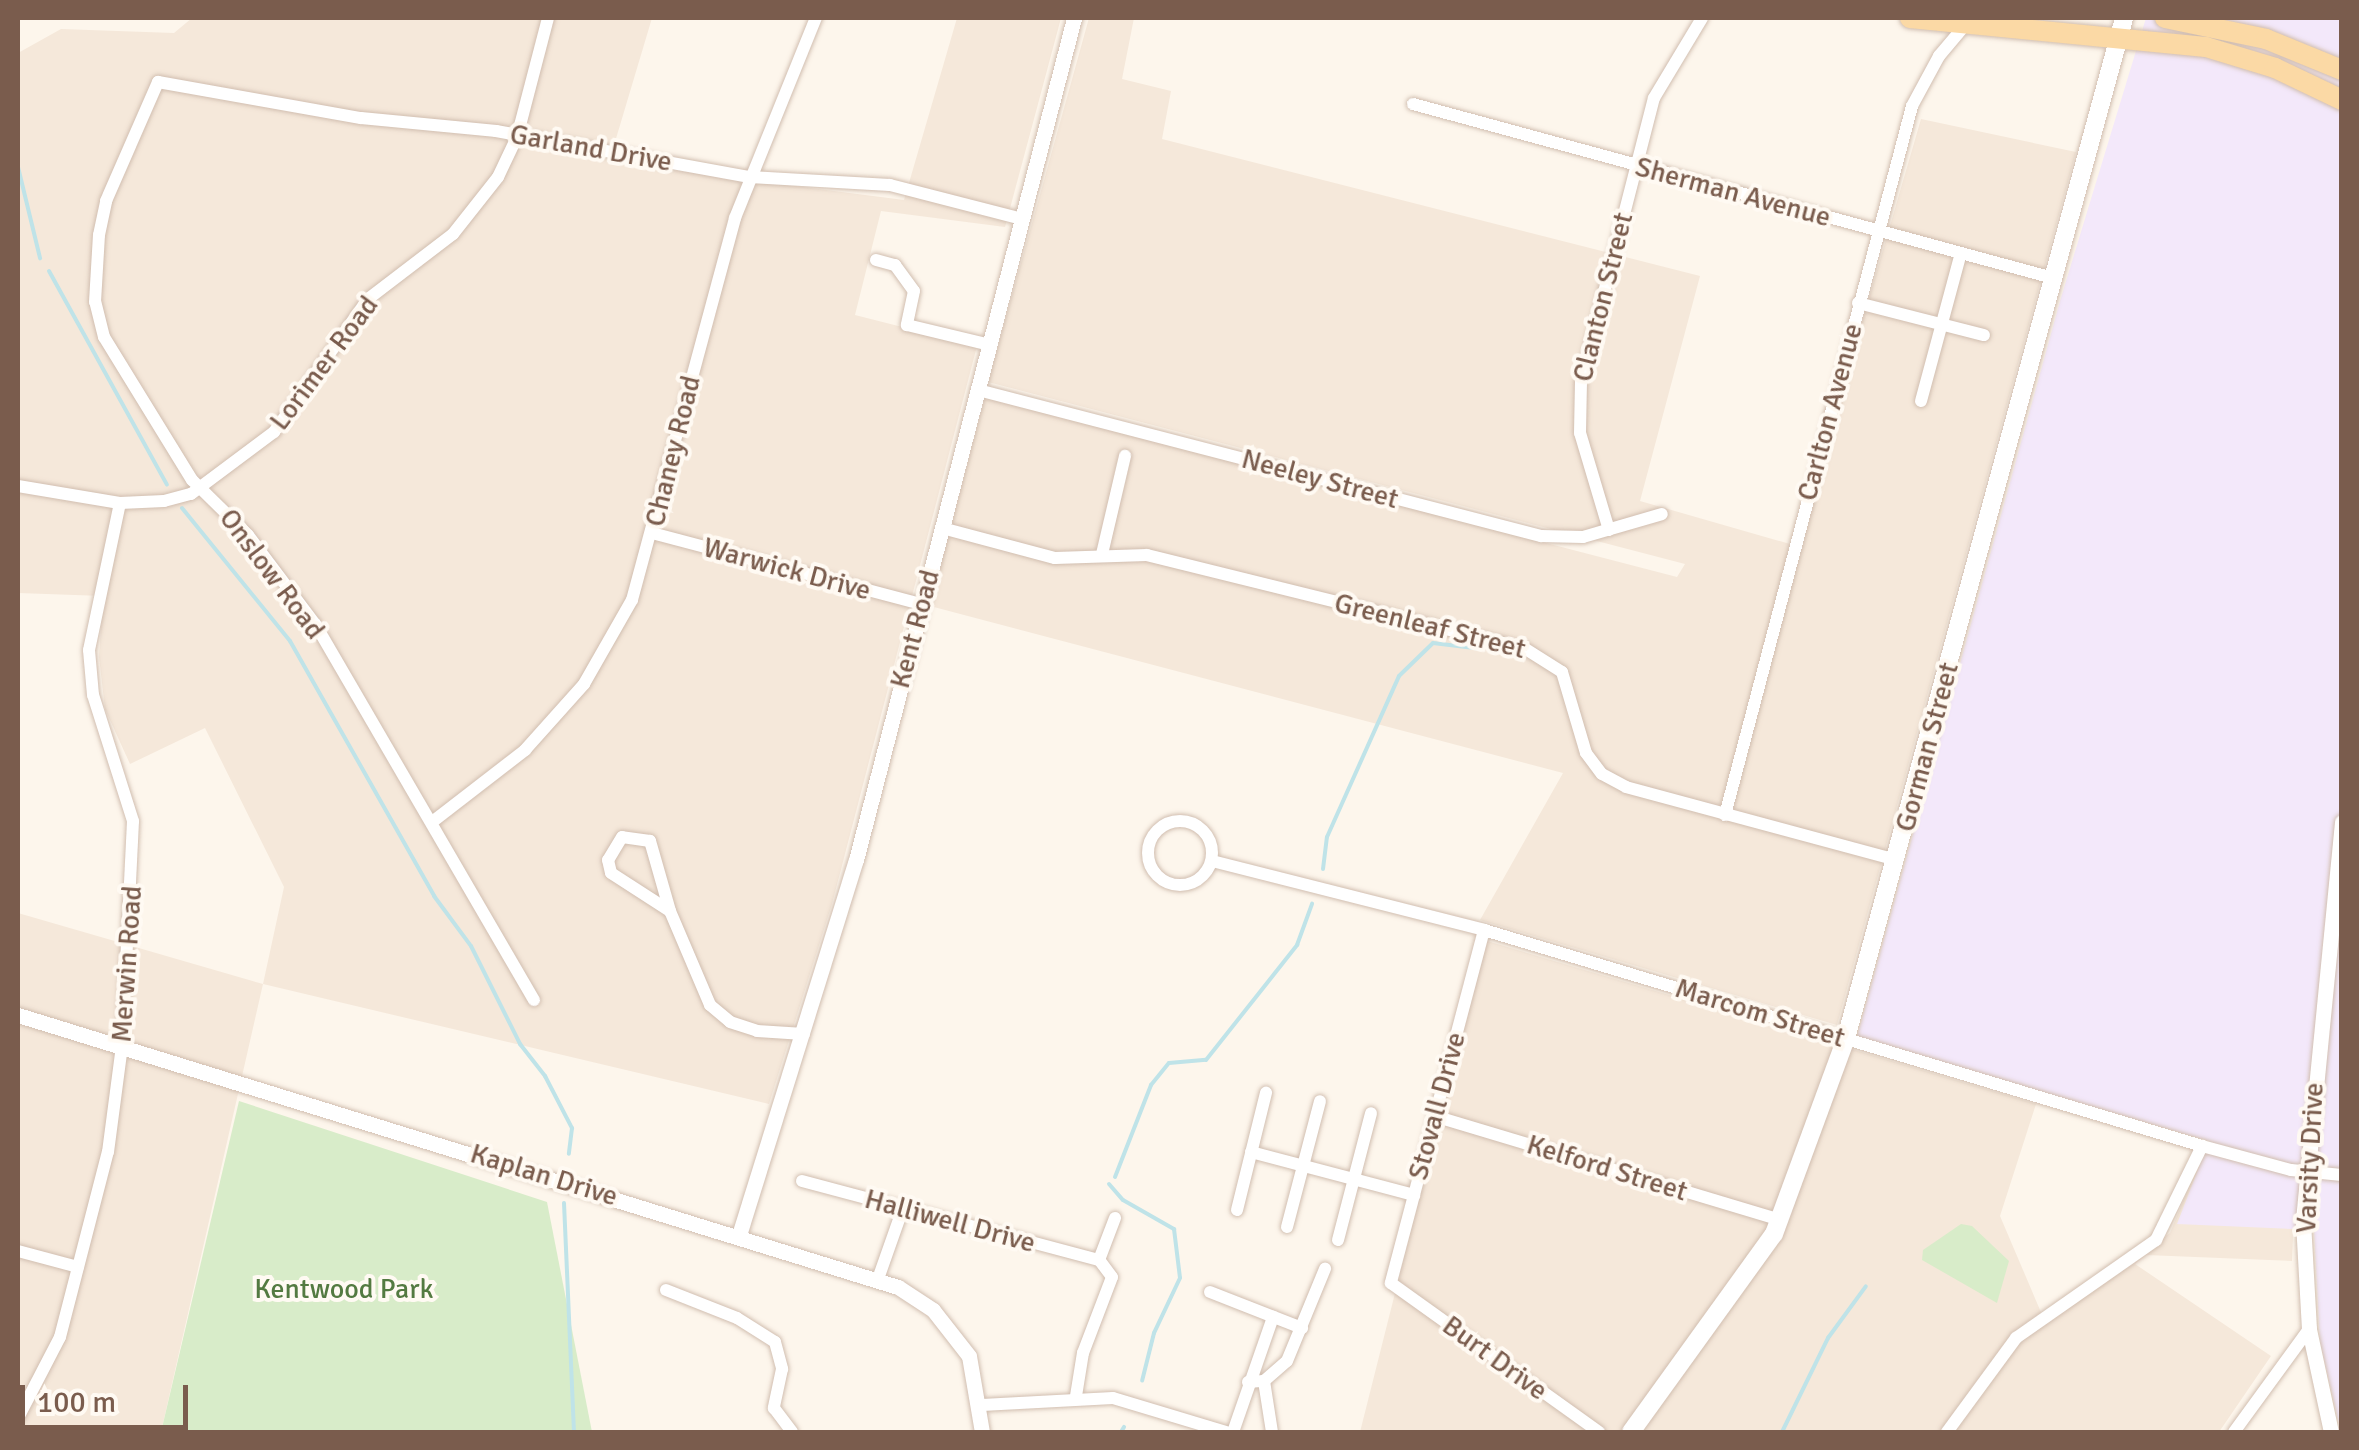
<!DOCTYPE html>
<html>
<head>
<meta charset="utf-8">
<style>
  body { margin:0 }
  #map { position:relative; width:2359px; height:1450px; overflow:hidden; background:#fdf6ec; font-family:Signika,sans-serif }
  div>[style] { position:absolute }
  .residential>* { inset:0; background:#f5e8da }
  .education>* { inset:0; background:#f3e8fa }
  .green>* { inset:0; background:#d8ecc9 }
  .stream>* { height:4px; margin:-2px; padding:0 2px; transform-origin:2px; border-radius:2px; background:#bfe3e8 }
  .roads { filter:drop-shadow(0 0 2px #d1beb0) drop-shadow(0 0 2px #d1beb0) }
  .minor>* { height:12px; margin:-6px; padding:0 6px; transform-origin:6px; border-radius:6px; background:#fff }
  .minor>.ring { margin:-6px; padding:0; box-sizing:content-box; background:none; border:12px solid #fff; border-radius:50% }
  .tertiary>* { height:15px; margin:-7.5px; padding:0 7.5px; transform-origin:7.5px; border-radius:7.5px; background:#fff }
  .secondary>* { height:18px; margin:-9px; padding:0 9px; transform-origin:9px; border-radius:9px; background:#fff }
  .primary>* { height:20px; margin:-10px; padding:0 10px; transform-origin:10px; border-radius:10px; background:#fbd9a5 }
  span { translate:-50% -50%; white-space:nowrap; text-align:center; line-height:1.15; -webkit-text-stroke:8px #fffaf3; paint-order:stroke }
  .street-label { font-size:28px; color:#7a5c4d }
  .park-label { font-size:28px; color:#537a41 }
  .frame { position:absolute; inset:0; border:20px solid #7a5c4d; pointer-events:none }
  .scale { position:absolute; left:20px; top:1385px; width:168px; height:45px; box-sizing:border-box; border:5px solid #7a5c4d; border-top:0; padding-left:12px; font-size:30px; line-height:35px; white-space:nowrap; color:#7a5c4d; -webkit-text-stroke:8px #fffaf3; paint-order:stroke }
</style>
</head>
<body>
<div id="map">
  <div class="residential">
    <i style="clip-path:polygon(192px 18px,652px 18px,609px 162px,904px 200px,957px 18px,1061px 18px,1005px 227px,881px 211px,855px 315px,977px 346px,832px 904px,769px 1104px,263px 984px,161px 1432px,18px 1432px,18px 913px,263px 984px,284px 887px,205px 728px,130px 764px,105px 709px,99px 657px,103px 596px,18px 593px,18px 53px,61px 29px,174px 33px)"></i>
    <i style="clip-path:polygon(1089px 18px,1134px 18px,1122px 79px,1171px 91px,1162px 139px,1700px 276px,1640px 501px,1797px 546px,1921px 119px,2076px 152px,1837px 1025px,1480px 920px,1563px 773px,930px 606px,985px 397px,1677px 577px,1685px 564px,988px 382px)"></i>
    <i style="clip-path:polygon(1484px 940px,2036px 1104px,2000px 1216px,2046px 1324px,2170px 1233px,2203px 1153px,2295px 1181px,2292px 1261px,2146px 1255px,2135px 1264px,2271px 1356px,2219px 1432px,1360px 1432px)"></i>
  </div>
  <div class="education">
    <i style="clip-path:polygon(2146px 18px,2341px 18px,2341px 1432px,2320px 1342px,2314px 1230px,2177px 1224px,2209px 1141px,1857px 1037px,2060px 301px)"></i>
  </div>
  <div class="green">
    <i style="clip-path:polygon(239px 1101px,547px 1202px,592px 1432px,161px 1432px)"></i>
    <i style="clip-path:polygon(1961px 1224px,1972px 1226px,2009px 1261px,1997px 1303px,1922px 1260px,1923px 1250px)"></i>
  </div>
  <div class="stream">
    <i style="left:18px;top:167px;width:94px;rotate:76.4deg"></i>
    <i style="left:49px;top:271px;width:244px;rotate:61.1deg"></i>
    <i style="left:182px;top:508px;width:171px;rotate:50.9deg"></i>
    <i style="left:290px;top:641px;width:293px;rotate:60.5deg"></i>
    <i style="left:434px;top:896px;width:62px;rotate:53.5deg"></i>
    <i style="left:471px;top:946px;width:110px;rotate:63.4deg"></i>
    <i style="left:520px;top:1044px;width:41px;rotate:52deg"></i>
    <i style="left:545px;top:1076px;width:59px;rotate:62.6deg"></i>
    <i style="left:572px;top:1128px;width:26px;rotate:97deg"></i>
    <i style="left:1323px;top:869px;width:32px;rotate:-83deg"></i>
    <i style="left:1327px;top:837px;width:176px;rotate:-65.9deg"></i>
    <i style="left:1399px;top:676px;width:47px;rotate:-44.1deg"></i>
    <i style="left:1433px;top:643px;width:50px;rotate:6.8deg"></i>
    <i style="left:1115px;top:1177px;width:99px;rotate:-68.6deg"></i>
    <i style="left:1151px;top:1085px;width:28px;rotate:-51deg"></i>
    <i style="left:1169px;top:1063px;width:37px;rotate:-5deg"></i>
    <i style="left:1206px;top:1060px;width:147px;rotate:-51.6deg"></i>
    <i style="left:1297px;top:945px;width:44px;rotate:-69.9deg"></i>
    <i style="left:1109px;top:1184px;width:21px;rotate:49deg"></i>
    <i style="left:1123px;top:1200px;width:59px;rotate:29.6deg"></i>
    <i style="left:1174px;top:1229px;width:49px;rotate:83deg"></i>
    <i style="left:1180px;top:1278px;width:61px;rotate:115.3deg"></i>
    <i style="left:1154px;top:1333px;width:49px;rotate:104deg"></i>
    <i style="left:564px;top:1203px;width:229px;rotate:87.5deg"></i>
    <i style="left:1121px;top:1432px;width:6px;rotate:-59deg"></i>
    <i style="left:1782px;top:1432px;width:105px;rotate:-63.9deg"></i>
    <i style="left:1828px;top:1338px;width:64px;rotate:-53.8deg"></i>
  </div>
  <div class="roads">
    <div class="minor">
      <i style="left:1413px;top:104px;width:663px;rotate:15.21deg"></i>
      <i style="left:876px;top:260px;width:20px;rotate:15deg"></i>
      <i style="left:895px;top:265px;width:32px;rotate:54deg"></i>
      <i style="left:914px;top:291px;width:35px;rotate:102deg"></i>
      <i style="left:907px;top:325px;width:85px;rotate:13.5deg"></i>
      <i style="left:1858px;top:303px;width:130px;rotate:14.3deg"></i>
      <i style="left:978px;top:390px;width:582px;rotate:14.54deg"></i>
      <i style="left:1541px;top:536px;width:42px;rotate:1.4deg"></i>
      <i style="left:1583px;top:537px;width:82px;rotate:-16.2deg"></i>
      <i style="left:1921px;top:401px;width:153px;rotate:-74.9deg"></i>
      <i style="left:18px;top:486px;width:103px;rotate:9.5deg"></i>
      <i style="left:120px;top:503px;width:44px;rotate:-2.6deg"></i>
      <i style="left:164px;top:501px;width:28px;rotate:-15deg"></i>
      <i style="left:191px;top:494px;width:104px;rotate:-36.8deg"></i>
      <i style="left:274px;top:432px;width:163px;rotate:-54.7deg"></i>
      <i style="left:368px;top:299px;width:107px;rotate:-37.4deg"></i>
      <i style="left:453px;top:234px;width:73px;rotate:-51.7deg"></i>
      <i style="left:498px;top:177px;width:44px;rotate:-64.6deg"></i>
      <i style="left:517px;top:137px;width:123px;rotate:-75.4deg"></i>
      <i style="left:942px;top:528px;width:117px;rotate:14.9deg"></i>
      <i style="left:1055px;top:558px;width:92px;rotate:-1.9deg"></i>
      <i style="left:1147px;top:555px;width:388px;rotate:13.9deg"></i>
      <i style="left:1524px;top:648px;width:45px;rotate:32.3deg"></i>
      <i style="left:1562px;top:672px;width:84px;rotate:73.5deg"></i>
      <i style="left:1586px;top:753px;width:26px;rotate:53deg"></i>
      <i style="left:1602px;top:774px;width:27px;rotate:28deg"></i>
      <i style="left:1626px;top:787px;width:281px;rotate:15.1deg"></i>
      <i style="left:1609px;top:530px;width:101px;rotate:-106.6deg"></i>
      <i style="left:1580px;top:433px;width:51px;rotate:-88.9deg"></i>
      <i style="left:1581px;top:382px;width:293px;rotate:-75.6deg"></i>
      <i style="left:1654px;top:98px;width:93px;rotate:-59deg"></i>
      <i style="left:652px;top:533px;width:278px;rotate:14.8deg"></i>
      <i style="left:1102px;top:554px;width:101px;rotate:-76.8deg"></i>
      <i style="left:1725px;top:815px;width:733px;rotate:-75.22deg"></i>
      <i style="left:1912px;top:106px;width:57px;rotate:-61.6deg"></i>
      <i style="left:1939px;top:56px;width:43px;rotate:-49.7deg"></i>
      <i class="ring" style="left:1148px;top:821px;width:52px;height:52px"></i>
      <i style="left:432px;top:822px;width:118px;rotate:-37.7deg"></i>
      <i style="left:525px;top:750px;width:89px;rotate:-48.2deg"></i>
      <i style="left:584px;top:684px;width:97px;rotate:-60.3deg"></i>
      <i style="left:632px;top:600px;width:396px;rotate:-74.9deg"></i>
      <i style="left:735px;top:218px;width:216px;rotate:-68deg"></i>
      <i style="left:1212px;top:861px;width:281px;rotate:14.2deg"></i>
      <i style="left:1484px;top:930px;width:750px;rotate:16.74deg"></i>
      <i style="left:2202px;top:1146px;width:92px;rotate:15.1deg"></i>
      <i style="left:2291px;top:1170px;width:51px;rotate:5.6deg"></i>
      <i style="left:670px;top:911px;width:73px;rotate:-105.9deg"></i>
      <i style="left:650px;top:841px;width:28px;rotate:-172deg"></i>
      <i style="left:622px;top:837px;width:27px;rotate:121deg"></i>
      <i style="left:608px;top:860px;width:13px;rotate:77deg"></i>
      <i style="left:611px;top:873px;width:70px;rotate:32.8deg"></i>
      <i style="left:670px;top:911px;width:102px;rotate:66.9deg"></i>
      <i style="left:710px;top:1005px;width:26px;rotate:40deg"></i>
      <i style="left:730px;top:1022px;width:28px;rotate:18deg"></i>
      <i style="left:757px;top:1031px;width:47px;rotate:3.7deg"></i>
      <i style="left:1484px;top:930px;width:365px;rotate:104.8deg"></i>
      <i style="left:1391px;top:1283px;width:256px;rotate:35.6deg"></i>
      <i style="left:534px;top:1000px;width:435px;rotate:-120.2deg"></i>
      <i style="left:315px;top:624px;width:111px;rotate:-127deg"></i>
      <i style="left:248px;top:535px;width:78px;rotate:-135.5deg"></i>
      <i style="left:192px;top:480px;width:168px;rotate:-121.6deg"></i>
      <i style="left:104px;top:337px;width:36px;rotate:-104deg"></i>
      <i style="left:95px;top:302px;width:67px;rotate:-86.6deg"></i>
      <i style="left:99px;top:235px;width:35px;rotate:-78deg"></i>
      <i style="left:106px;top:201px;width:130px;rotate:-66.4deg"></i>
      <i style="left:158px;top:82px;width:206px;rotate:10.1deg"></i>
      <i style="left:361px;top:118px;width:136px;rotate:5.5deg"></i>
      <i style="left:496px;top:131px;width:258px;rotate:10.3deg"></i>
      <i style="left:750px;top:177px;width:140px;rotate:3.3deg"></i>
      <i style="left:890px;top:185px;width:136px;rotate:14.4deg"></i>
      <i style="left:1434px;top:1116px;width:361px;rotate:16.7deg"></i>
      <i style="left:1251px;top:1152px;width:169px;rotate:14.8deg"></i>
      <i style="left:802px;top:1181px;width:307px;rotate:14.9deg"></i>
      <i style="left:1237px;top:1210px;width:121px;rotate:-76.1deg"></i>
      <i style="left:1287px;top:1227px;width:130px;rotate:-75.3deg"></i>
      <i style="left:1338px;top:1240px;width:131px;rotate:-75.4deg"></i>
      <i style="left:18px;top:1251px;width:62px;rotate:14.9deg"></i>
      <i style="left:878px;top:1279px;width:75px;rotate:-70.6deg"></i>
      <i style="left:666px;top:1290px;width:76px;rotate:21.5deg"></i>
      <i style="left:737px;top:1318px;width:45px;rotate:32.3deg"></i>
      <i style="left:775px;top:1342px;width:28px;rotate:75deg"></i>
      <i style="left:782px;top:1369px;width:40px;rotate:102deg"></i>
      <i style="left:774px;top:1408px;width:30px;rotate:53deg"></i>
      <i style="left:1210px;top:1292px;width:99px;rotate:21.4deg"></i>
      <i style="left:1264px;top:1381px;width:52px;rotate:81.1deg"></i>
      <i style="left:1248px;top:1382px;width:16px;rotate:-4deg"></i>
      <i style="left:1264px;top:1381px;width:30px;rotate:-41deg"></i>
      <i style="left:1287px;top:1361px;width:100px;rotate:-67.6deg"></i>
      <i style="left:1076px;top:1396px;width:44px;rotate:-80.8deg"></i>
      <i style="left:1083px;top:1353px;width:81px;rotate:-69.1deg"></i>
      <i style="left:1112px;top:1277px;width:21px;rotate:-127deg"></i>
      <i style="left:1099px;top:1260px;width:45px;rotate:-69.1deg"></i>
      <i style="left:982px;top:1405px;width:131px;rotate:-3.1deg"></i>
      <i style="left:1113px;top:1398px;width:118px;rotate:16.7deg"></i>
      <i style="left:18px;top:1418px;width:91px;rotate:-62.6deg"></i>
      <i style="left:60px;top:1337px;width:191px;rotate:-75.5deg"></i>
      <i style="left:108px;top:1152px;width:107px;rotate:-82.5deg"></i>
      <i style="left:122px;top:1046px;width:225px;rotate:-87.2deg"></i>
      <i style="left:133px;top:821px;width:132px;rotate:-107.6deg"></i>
      <i style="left:93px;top:695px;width:45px;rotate:-95.1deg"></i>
      <i style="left:89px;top:650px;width:150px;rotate:-78.1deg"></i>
      <i style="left:1233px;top:1432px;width:122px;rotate:-70.8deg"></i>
      <i style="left:1947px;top:1432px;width:117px;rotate:-53.7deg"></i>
      <i style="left:2016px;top:1338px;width:171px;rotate:-35deg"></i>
      <i style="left:2156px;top:1240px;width:105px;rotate:-63.9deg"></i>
      <i style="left:2234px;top:1432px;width:127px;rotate:-53.9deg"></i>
    </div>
    <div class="tertiary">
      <i style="left:18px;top:1015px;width:921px;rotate:17.18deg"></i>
      <i style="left:898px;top:1287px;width:42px;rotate:33.3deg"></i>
      <i style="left:933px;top:1310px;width:58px;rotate:52deg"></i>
      <i style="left:969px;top:1356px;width:77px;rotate:80.3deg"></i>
      <i style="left:739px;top:1235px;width:393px;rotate:-72.7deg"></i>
      <i style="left:856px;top:860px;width:870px;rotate:-75.48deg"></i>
      <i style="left:2331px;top:1432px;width:105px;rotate:-102.1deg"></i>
      <i style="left:2309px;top:1329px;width:109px;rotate:-93.2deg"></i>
      <i style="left:2303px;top:1220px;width:400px;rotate:-84.4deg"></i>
    </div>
    <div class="secondary">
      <i style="left:1631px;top:1432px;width:244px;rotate:-54.2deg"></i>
      <i style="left:1774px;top:1234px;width:209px;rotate:-69.8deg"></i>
      <i style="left:1846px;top:1038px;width:1057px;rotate:-74.75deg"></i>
    </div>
    <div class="primary">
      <i style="left:1910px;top:18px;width:297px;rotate:5.6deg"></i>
      <i style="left:2206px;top:47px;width:72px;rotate:16.9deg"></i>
      <i style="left:2275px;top:68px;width:74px;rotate:25.5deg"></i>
      <i style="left:2165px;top:18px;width:103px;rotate:11.7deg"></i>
      <i style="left:2266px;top:39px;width:82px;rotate:22.2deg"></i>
    </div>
  </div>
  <div class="street-label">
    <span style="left:591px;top:148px;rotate:10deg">Garland Drive</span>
    <span style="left:1733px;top:192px;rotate:15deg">Sherman Avenue</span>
    <span style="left:1603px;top:297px;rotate:-76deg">Clanton Street</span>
    <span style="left:324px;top:363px;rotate:-53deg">Lorimer Road</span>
    <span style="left:1830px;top:412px;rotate:-75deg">Carlton Avenue</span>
    <span style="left:673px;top:451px;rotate:-76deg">Chaney Road</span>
    <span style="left:1320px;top:479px;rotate:15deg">Neeley Street</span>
    <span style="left:787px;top:569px;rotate:15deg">Warwick Drive</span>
    <span style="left:272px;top:574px;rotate:53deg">Onslow Road</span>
    <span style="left:1430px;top:626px;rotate:14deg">Greenleaf Street</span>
    <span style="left:915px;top:629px;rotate:-75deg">Kent Road</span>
    <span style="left:1927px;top:747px;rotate:-75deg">Gorman Street</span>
    <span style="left:127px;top:964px;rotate:-86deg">Merwin Road</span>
    <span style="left:1760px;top:1013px;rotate:17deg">Marcom Street</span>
    <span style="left:1437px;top:1106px;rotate:-75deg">Stovall Drive</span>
    <span style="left:2310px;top:1158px;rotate:-87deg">Varsity Drive</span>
    <span style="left:1607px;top:1168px;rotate:17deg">Kelford Street</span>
    <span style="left:544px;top:1175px;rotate:17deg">Kaplan Drive</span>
    <span style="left:950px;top:1221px;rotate:15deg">Halliwell Drive</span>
    <span style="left:1495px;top:1358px;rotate:36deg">Burt Drive</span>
  </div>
  <div class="park-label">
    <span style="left:344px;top:1289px">Kentwood Park</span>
  </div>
  <div class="frame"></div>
  <div class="scale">100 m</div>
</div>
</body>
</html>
